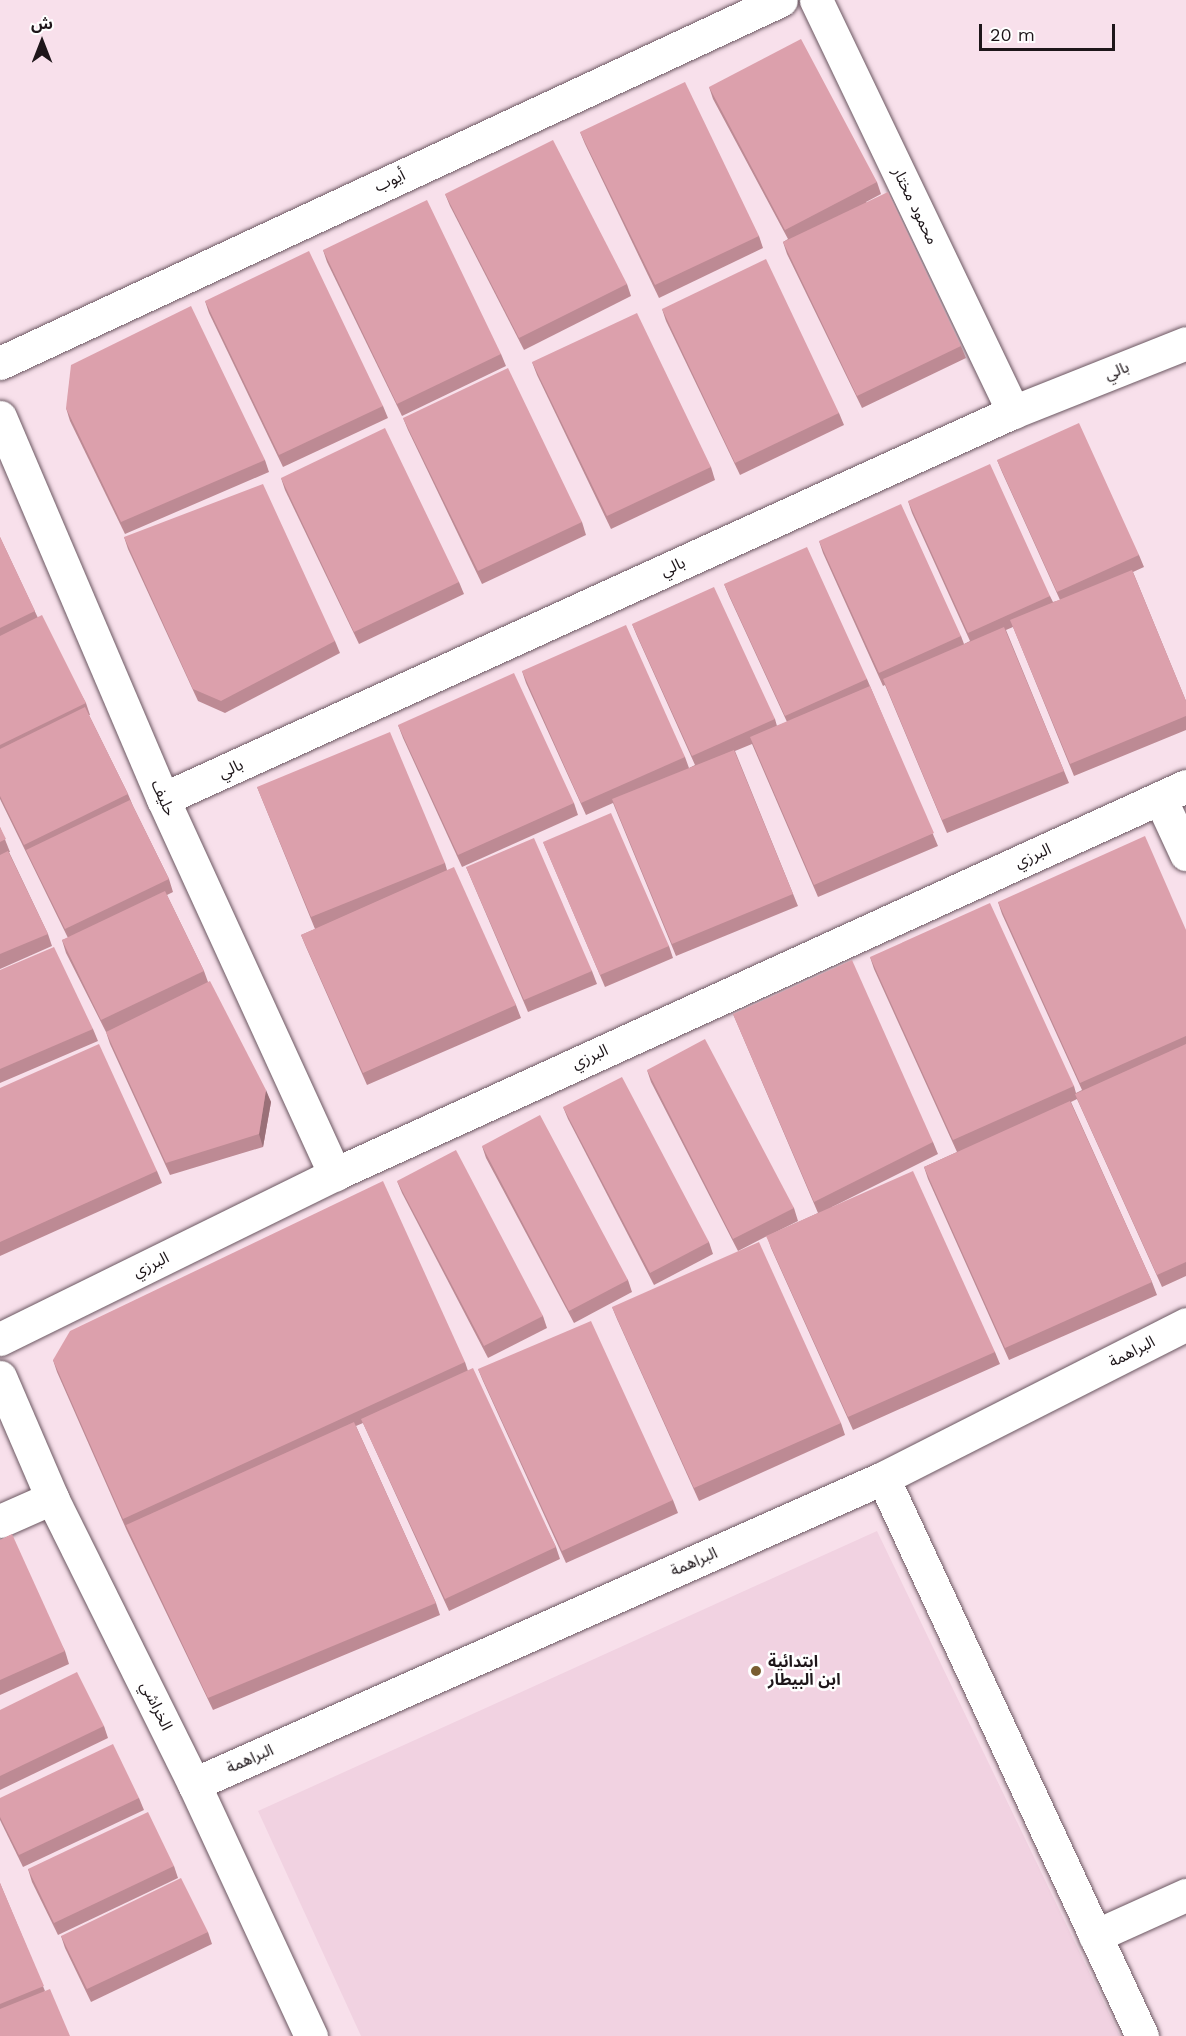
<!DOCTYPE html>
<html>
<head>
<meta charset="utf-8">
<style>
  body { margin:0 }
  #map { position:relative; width:1186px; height:2036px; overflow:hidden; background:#f8e0eb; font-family:"Work Sans","Noto Sans Arabic",sans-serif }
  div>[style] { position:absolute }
  .built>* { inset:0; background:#f1d2e1 }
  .roads { filter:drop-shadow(0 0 2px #6b5761) drop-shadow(0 0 2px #6b5761) }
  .minor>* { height:33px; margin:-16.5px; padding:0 16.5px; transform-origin:16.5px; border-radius:16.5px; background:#fff }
  .wall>* { inset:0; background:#bd8a94 }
  .shaded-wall>* { inset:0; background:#9a7078 }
  .building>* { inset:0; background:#dca0ac }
  .dots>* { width:16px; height:16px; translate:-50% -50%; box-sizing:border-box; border:3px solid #fff; border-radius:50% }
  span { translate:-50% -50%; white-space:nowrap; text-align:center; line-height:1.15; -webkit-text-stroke:5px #fff; paint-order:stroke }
  .street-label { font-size:16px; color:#1e161a }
  .poi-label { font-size:16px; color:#1e161a; font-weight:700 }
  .left { translate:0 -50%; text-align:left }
  .north { position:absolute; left:12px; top:12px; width:60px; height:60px; -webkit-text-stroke:4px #fff; paint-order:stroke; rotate:0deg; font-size:16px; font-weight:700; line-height:24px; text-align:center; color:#1e161a }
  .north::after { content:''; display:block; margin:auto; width:21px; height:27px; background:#1e161a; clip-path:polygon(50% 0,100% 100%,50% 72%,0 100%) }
  .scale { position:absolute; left:979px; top:24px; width:136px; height:27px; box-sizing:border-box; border:3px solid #1e161a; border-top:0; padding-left:8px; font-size:18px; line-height:21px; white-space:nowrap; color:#1e161a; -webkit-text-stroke:4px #fff; paint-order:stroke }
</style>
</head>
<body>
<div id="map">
  <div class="built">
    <i style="clip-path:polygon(877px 1531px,1120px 2036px,361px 2036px,258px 1811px)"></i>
  </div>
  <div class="roads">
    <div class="minor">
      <i style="left:816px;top:0;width:457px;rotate:64.4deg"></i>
      <i style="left:0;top:363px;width:861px;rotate:-24.93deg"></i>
      <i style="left:0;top:417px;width:415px;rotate:66.9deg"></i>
      <i style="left:163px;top:799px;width:413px;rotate:65.4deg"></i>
      <i style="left:1160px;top:798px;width:62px;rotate:65.1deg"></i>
      <i style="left:163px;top:799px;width:934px;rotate:-24.48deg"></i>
      <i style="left:1013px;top:412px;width:186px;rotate:-21.7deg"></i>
      <i style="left:0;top:1339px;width:373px;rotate:-26.2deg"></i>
      <i style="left:335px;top:1174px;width:935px;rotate:-24.51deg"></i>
      <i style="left:0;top:1377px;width:132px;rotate:66.7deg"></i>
      <i style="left:52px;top:1498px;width:319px;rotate:63.6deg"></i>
      <i style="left:194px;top:1784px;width:278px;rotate:65.1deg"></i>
      <i style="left:883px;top:1478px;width:615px;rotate:65.1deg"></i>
      <i style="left:0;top:1521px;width:57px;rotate:-23.9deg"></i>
      <i style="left:194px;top:1784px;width:754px;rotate:-23.95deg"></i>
      <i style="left:883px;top:1478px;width:340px;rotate:-26.9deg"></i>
      <i style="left:1095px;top:1936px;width:100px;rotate:-24.3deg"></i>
    </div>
  </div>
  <div class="wall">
    <i style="clip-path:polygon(709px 87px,877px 182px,881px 194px,866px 202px,961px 346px,966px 358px,862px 408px,787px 254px,783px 242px,788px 239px,713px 99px)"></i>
    <i style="clip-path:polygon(580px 132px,759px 236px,763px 248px,659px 298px,585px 144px)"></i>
    <i style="clip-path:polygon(445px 194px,627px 284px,631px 296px,524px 350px,450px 206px)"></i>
    <i style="clip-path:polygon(323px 250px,501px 354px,506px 366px,402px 416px,327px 262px)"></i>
    <i style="clip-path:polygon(205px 301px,383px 406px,388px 418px,283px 467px,209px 313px)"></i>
    <i style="clip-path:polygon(662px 309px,839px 413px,844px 425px,740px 475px,666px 321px)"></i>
    <i style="clip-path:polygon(532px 362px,711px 467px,715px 480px,611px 529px,537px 375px)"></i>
    <i style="clip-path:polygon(66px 408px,265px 460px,269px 472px,125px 534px,70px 421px)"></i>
    <i style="clip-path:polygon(403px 418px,582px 522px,586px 535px,482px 584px,408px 430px)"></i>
    <i style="clip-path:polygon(997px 460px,1139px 555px,1144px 567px,1133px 572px,1186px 701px,1186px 730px,1074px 776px,1013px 627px,1006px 630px,1069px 783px,947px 833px,885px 685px,883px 686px,823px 553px,819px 541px,961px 636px,964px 644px,970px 641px,912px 513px,908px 501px,1050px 596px,1053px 602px,1060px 600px,1002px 472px)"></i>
    <i style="clip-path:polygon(281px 478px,459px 582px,464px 594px,359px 644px,285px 490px)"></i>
    <i style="clip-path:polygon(0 537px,38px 618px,86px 703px,90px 715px,89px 715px,128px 794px,133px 806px,169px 879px,173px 892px,167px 895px,204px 971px,208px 982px,271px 1102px,263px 1147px,170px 1175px,110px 1044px,106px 1032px,66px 953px,62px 940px,68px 938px,0 799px)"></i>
    <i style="clip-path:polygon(124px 537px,335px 641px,340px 653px,225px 713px,198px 701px,128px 549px)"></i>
    <i style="clip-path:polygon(724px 584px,867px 679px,938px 846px,818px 897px,752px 744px,735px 751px,798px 906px,676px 956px,613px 803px,586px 815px,526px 683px,522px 671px,685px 757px,689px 768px,695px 765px,637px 636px,632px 624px,775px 719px,777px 726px,787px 722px,729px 596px)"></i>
    <i style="clip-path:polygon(398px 725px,574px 803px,578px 815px,462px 867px,403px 738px)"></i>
    <i style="clip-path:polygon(257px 787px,445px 863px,447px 870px,516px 1005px,521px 1018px,367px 1085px,306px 947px,301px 935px,315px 929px)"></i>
    <i style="clip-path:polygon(0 827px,10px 852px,9px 852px,48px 934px,52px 946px,0 969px)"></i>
    <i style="clip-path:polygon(543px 842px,669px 946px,673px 958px,605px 987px)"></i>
    <i style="clip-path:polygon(466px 867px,592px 971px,597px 984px,528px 1012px)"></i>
    <i style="clip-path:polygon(998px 902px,1186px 930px,1186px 1276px,1162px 1287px,1077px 1099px,1071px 1102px,1152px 1282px,1157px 1295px,1009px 1360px,928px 1179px,924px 1167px,957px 1152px,874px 969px,870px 957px,1074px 1086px,1076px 1093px,1082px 1090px,1002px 914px)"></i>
    <i style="clip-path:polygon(0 970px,93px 1029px,98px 1041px,0 1083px)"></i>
    <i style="clip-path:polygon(733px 1014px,933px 1142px,938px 1154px,832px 1207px,995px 1352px,1000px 1364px,853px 1430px,771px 1248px,767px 1236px,738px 1251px,651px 1082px,647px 1070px,794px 1208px,798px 1221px,770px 1235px,818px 1213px)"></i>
    <i style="clip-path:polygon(0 1088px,157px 1171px,162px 1183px,0 1256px)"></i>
    <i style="clip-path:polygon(563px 1107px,709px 1242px,713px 1254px,654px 1285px,568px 1119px)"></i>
    <i style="clip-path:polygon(482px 1146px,628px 1280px,632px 1292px,574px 1323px,486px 1158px)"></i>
    <i style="clip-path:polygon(397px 1181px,543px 1316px,547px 1328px,488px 1358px,402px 1193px)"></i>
    <i style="clip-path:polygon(612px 1307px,841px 1423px,845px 1435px,699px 1501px,617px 1319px)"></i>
    <i style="clip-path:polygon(53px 1360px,465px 1362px,468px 1371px,556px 1547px,560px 1559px,449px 1611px,363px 1423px,356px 1426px,436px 1603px,440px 1615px,213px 1710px,127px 1531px,57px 1372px)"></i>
    <i style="clip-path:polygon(478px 1369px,673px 1500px,678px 1513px,566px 1563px,483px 1381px)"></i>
    <i style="clip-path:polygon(0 1540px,65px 1651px,69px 1664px,0 1695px)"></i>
    <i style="clip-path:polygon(0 1710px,104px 1726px,108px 1738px,0 1790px)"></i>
    <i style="clip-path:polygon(0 1798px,139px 1798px,144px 1810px,23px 1867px,0 1820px)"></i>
    <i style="clip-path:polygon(174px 1866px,178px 1878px,58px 1935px,32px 1882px,28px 1869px)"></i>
    <i style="clip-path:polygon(0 1883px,45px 1991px,0 2036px)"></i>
    <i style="clip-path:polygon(208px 1932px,212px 1944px,91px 2002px,65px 1948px,61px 1936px)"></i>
  </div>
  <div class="shaded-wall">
    <i style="clip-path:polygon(266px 1090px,271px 1102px,263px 1147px,259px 1134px)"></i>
  </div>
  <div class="building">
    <i style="clip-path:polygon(801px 39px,877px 182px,785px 230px,709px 87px)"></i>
    <i style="clip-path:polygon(685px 82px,759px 236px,655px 285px,580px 132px)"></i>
    <i style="clip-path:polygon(553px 140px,627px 284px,519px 338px,445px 194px)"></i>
    <i style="clip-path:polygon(888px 192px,961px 346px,857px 396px,783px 242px)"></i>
    <i style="clip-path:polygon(427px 200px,501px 354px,397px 404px,323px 250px)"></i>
    <i style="clip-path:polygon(309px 251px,383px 406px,279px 455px,205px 301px)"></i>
    <i style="clip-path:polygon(766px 259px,839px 413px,735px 463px,662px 309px)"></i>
    <i style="clip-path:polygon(191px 306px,265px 460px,121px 522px,66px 408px,71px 365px)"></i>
    <i style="clip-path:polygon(637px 313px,711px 467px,607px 516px,532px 362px)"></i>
    <i style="clip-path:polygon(508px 368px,582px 522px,478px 571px,403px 418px)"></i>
    <i style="clip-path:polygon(1079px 423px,1139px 555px,1057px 592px,997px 460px)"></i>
    <i style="clip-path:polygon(385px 428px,459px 582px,354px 632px,281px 478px)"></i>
    <i style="clip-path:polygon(990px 464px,1050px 596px,968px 633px,908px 501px)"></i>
    <i style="clip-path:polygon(263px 484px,335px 641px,221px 701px,193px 689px,124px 537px)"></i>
    <i style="clip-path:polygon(901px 504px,961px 636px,879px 673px,819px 541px)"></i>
    <i style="clip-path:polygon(0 537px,35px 611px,0 628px)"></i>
    <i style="clip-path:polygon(807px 547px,867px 679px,785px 716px,724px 584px)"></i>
    <i style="clip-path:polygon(1132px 570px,1186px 701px,1186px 716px,1070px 764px,1010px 620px)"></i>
    <i style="clip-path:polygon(714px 587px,775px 719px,692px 756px,632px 624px)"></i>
    <i style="clip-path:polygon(42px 615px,86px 703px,0 745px,0 636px)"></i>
    <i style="clip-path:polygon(626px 625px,685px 757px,581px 803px,522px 671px)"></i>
    <i style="clip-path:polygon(1004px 627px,1064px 771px,942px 820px,883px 679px)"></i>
    <i style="clip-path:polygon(514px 673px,574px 803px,458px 855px,398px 725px)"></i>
    <i style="clip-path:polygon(870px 686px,934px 833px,814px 885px,750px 737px)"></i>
    <i style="clip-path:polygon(85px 707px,128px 794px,24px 845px,0 796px,0 749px)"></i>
    <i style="clip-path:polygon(390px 732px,445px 863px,311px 917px,257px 787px)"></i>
    <i style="clip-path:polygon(734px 750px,793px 894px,672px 944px,612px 799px)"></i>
    <i style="clip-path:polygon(130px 800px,169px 879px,65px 929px,26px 850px)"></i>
    <i style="clip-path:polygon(611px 813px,669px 946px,600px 975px,543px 842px)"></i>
    <i style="clip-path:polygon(0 827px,6px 839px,0 842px)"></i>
    <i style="clip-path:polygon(1145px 836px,1186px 930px,1186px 1036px,1080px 1083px,998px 902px)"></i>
    <i style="clip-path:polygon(534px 838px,592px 971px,524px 1000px,466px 867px)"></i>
    <i style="clip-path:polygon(8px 851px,48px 934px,0 954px,0 855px)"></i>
    <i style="clip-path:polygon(454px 867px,516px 1005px,363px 1073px,301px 935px)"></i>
    <i style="clip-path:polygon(165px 891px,204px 971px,101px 1020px,62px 940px)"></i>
    <i style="clip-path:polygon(990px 903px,1074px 1086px,953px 1140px,870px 957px)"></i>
    <i style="clip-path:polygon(54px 947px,93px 1029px,0 1069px,0 970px)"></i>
    <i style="clip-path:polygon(852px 960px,933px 1142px,814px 1202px,733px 1014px)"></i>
    <i style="clip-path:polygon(210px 981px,266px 1090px,259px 1134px,166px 1163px,106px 1032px)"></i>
    <i style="clip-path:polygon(705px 1039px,794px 1208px,733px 1239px,647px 1070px)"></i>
    <i style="clip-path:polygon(99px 1044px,157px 1171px,0 1242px,0 1088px)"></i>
    <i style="clip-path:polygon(1186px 1044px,1186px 1262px,1157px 1275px,1075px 1094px)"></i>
    <i style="clip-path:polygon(622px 1077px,709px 1242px,650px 1273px,563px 1107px)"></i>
    <i style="clip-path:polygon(1070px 1101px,1152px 1282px,1005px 1348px,924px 1167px)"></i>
    <i style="clip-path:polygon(540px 1115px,628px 1280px,569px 1311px,482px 1146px)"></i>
    <i style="clip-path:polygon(456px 1150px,543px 1316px,484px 1346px,397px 1181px)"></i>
    <i style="clip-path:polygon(913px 1171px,995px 1352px,848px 1417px,766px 1236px)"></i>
    <i style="clip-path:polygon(383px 1181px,465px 1362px,123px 1519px,53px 1360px,70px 1331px)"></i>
    <i style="clip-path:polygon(759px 1242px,841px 1423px,694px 1488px,612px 1307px)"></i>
    <i style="clip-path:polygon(591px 1321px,673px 1500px,562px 1551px,478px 1369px)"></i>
    <i style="clip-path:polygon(473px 1368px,556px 1547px,445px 1599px,361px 1419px)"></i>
    <i style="clip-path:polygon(354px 1422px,436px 1603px,208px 1698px,126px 1525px)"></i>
    <i style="clip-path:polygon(12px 1534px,65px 1651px,0 1680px,0 1540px)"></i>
    <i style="clip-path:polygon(77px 1672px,104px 1726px,0 1776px,0 1710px)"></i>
    <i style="clip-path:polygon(113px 1744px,139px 1798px,19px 1855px,0 1817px,0 1798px)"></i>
    <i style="clip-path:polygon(148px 1812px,174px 1866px,54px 1923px,28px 1869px)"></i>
    <i style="clip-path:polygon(181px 1878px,208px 1932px,87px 1989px,61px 1936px)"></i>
    <i style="clip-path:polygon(0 1883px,44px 1986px,0 2004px)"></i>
    <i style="clip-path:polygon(50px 1989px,70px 2036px,0 2036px,0 2009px)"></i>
  </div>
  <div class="dots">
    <i style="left:756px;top:1671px;background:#795d30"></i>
  </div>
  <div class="street-label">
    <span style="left:390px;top:181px;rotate:-25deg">أيوب</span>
    <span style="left:915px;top:206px;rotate:64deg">محمود مختار</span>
    <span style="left:1117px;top:371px;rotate:-22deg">بالي</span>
    <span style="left:673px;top:567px;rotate:-24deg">بالي</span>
    <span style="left:231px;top:769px;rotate:-24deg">بالي</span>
    <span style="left:163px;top:798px;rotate:66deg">حليف</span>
    <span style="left:1033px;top:856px;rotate:-24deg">البرزي</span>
    <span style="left:590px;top:1057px;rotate:-24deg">البرزي</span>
    <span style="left:151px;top:1265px;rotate:-26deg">البرزي</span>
    <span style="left:1132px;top:1352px;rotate:-27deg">البراهمة</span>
    <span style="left:694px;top:1562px;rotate:-24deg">البراهمة</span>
    <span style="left:156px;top:1706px;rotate:64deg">الخراشي</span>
    <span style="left:250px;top:1759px;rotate:-24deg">البراهمة</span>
  </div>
  <div class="poi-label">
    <span class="left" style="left:768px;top:1671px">ابتدائية<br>ابن البيطار</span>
  </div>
  <div class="north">ش</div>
  <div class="scale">20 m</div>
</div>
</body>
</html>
